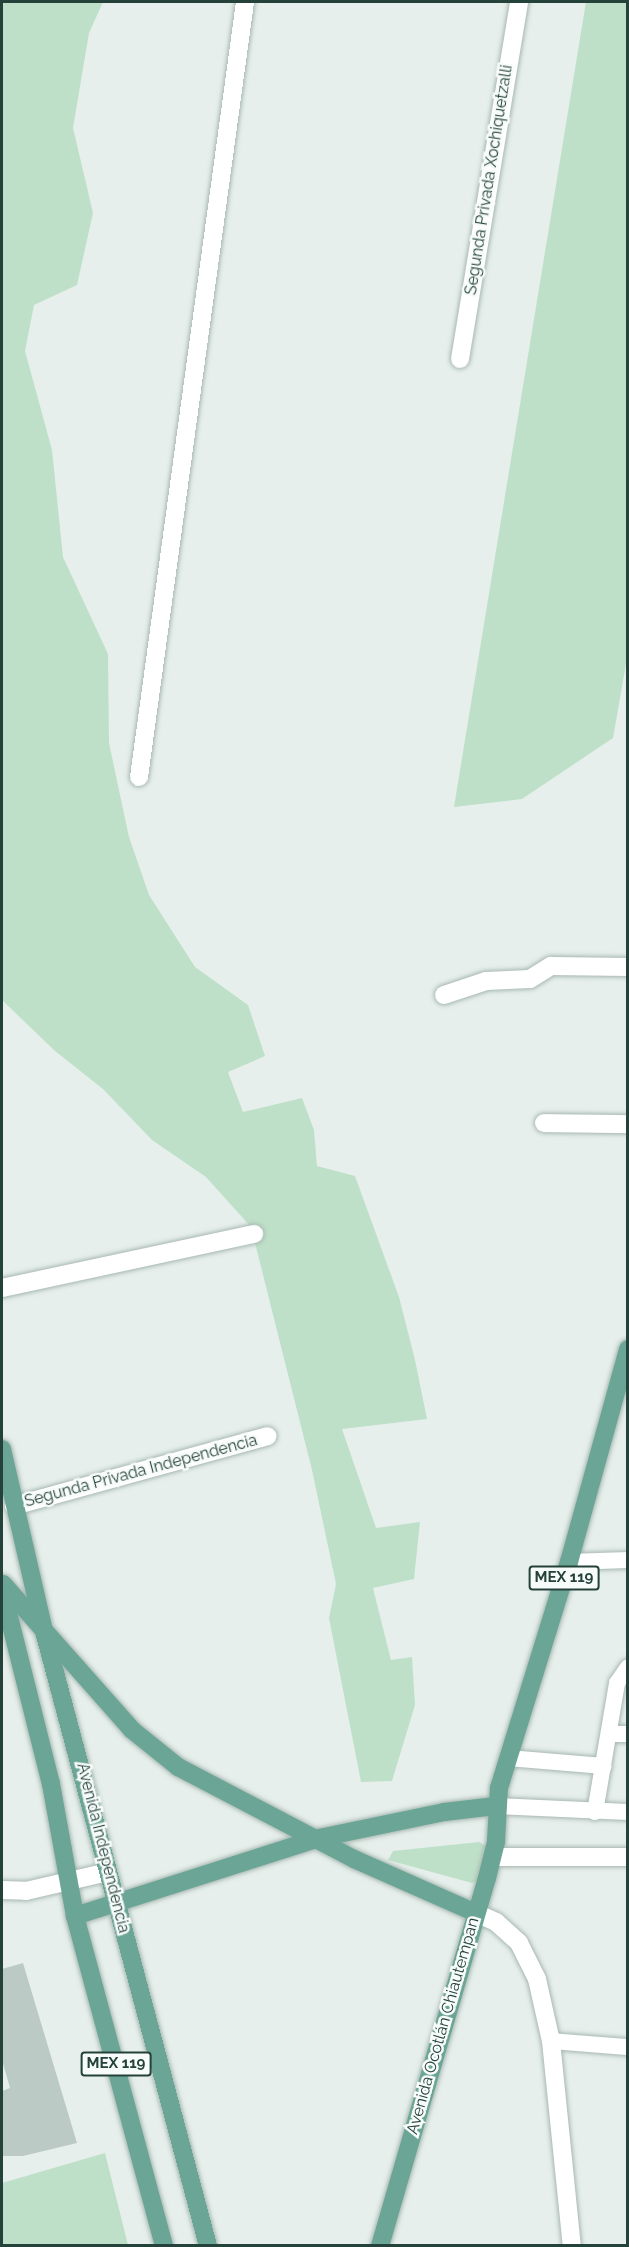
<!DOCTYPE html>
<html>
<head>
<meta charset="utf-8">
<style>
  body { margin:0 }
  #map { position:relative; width:629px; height:2247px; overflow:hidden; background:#e6efeb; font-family:Raleway,sans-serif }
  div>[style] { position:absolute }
  .green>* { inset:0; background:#bfe0c8 }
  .building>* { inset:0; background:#bbcac4 }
  .roads { filter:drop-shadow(0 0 2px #a8b8b2) drop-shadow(0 0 2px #a8b8b2) }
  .lane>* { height:16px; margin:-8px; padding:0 8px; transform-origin:8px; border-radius:8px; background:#fff }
  .street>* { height:18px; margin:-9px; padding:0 9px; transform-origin:9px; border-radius:9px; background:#fff }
  .secondary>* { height:18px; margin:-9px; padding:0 9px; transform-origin:9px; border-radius:9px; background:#fff }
  .primary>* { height:18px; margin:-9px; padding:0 9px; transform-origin:9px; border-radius:9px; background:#6aa596 }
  span { translate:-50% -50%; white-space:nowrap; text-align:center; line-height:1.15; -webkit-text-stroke:5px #f7fbf9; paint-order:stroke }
  .shield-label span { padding:2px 4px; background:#f7fbf9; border:2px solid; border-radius:4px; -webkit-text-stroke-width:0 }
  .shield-label { font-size:15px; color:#24423a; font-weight:700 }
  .street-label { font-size:16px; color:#24423a }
  .frame { position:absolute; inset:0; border:3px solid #24423a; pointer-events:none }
</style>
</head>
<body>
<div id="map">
  <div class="green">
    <i style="clip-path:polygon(2px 2px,103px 2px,89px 33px,73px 128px,93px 213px,77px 285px,34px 305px,25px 351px,52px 450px,63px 557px,108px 654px,109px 743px,129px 837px,149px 895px,195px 967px,248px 1005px,265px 1056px,228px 1072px,243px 1112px,302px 1098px,314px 1130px,317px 1166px,355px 1176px,399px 1297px,415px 1360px,427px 1419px,342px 1429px,376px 1528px,420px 1522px,414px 1579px,373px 1588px,391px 1660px,412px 1657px,415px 1705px,392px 1781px,361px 1782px,329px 1618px,336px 1584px,312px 1470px,251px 1227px,206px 1177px,152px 1140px,103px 1089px,55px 1051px,2px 1000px)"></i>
    <i style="clip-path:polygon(586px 2px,627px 2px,627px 658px,613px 738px,522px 799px,454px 807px)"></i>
    <i style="clip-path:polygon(479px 1842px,488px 1847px,482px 1879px,472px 1883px,388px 1860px,393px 1851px)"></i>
    <i style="clip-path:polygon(105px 2153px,128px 2245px,2px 2245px,2px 2183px)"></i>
  </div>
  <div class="building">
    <i style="clip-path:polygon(23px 1963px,77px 2143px,23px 2156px,2px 2156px,2px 2091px,10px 2088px,2px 2060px,2px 1969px)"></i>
  </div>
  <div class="roads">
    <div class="lane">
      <i style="left:569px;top:1562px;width:59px;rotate:-1.9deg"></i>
      <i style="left:609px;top:1734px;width:19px"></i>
      <i style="left:508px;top:1758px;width:96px;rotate:4.8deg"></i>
      <i style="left:496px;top:1806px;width:132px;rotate:2.6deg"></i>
      <i style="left:595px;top:1812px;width:131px;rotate:-80.3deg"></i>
      <i style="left:617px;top:1683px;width:19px;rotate:-55deg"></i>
      <i style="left:551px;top:2041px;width:77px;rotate:4.5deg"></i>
    </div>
    <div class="street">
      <i style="left:460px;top:359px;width:362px;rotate:-80.6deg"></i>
      <i style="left:139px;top:777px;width:782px;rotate:-82.21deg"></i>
      <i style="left:444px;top:995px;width:44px;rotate:-18.4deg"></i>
      <i style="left:486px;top:981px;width:44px;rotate:-2.6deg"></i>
      <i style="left:530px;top:979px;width:25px;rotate:-32deg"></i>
      <i style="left:551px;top:966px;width:77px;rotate:0.7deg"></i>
      <i style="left:544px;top:1123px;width:84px;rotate:0.7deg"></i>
      <i style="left:2px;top:1288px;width:258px;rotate:-12.1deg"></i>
      <i style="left:14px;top:1506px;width:263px;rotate:-15.4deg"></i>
      <i style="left:493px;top:1857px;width:135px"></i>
      <i style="left:476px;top:1913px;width:22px;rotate:24deg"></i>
      <i style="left:496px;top:1922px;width:31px;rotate:42deg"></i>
      <i style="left:519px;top:1943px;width:40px;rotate:63.4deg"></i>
      <i style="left:537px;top:1979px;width:64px;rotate:77.3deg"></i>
      <i style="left:551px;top:2041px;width:206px;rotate:84.2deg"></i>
    </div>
    <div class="secondary">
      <i style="left:2px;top:1890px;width:24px;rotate:2deg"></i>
      <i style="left:26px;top:1891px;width:84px;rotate:-13deg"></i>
    </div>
    <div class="primary">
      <i style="left:2px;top:1449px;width:191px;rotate:77deg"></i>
      <i style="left:45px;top:1635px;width:632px;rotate:75.06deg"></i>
      <i style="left:3px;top:1584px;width:195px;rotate:48.5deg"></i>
      <i style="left:132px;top:1730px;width:59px;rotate:38.8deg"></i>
      <i style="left:178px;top:1767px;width:199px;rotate:27.6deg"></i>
      <i style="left:354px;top:1859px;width:133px;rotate:23.9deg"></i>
      <i style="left:2px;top:1589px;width:201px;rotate:75.9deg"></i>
      <i style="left:51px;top:1784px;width:134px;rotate:79.7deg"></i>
      <i style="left:75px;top:1916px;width:342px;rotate:74.9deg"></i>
      <i style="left:75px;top:1916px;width:256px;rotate:-17.7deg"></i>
      <i style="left:319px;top:1838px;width:128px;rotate:-11.7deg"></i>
      <i style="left:444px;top:1812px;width:52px;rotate:-6.6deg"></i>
      <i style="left:380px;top:2246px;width:383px;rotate:-73.8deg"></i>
      <i style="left:487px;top:1878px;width:38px;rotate:-76deg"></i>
      <i style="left:496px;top:1841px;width:53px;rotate:-86.8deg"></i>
      <i style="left:499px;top:1788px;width:237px;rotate:-72.8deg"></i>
      <i style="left:569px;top:1562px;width:221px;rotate:-74.5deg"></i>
    </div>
  </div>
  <div class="shield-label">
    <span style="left:564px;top:1578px">MEX 119</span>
    <span style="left:116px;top:2064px">MEX 119</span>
  </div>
  <div class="street-label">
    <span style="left:489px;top:180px;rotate:-81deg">Segunda Privada Xochiquetzalli</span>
    <span style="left:141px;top:1471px;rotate:-15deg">Segunda Privada Independencia</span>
    <span style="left:103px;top:1848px;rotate:76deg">Avenida Independencia</span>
    <span style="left:443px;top:2026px;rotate:-74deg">Avenida Ocotlán Chiautempan</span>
  </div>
  <div class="frame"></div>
</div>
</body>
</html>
